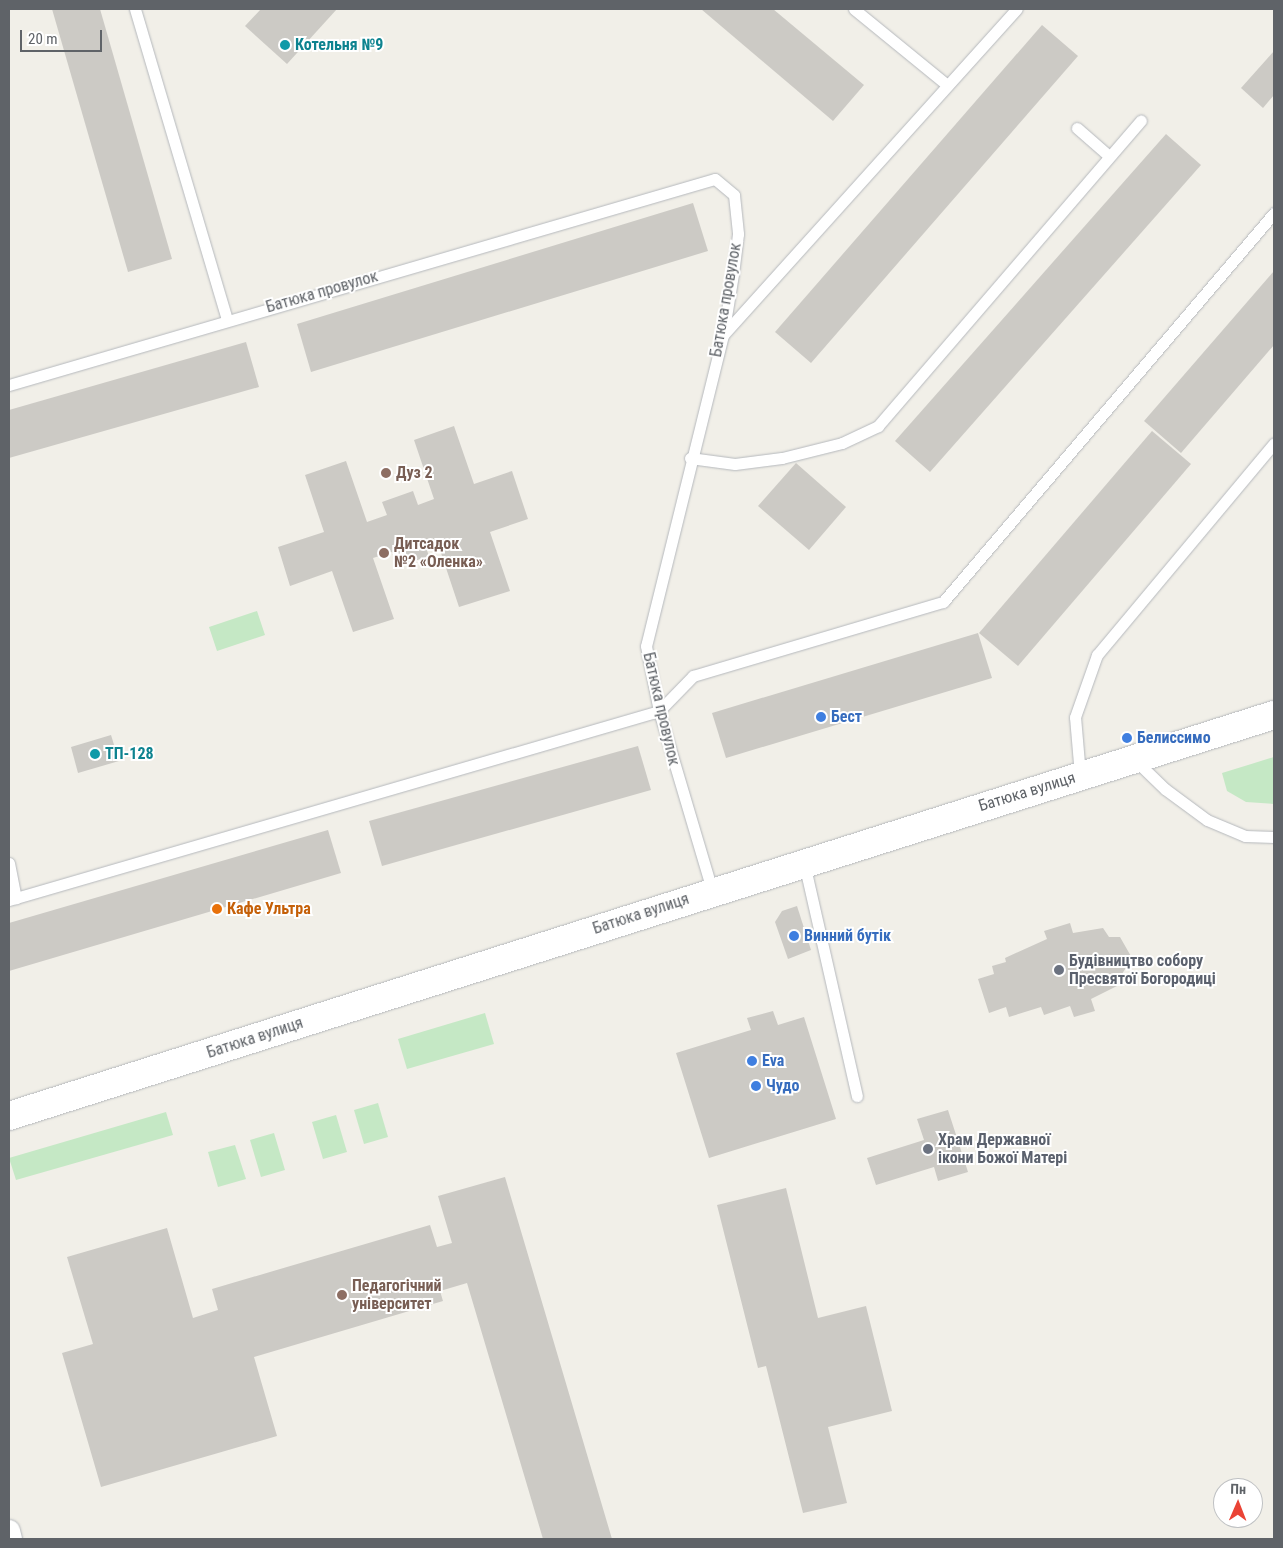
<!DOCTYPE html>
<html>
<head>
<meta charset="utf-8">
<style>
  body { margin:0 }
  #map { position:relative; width:1283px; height:1548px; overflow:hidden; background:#f1efe8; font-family:"Roboto Condensed",sans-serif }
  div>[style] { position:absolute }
  .green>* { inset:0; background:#c5e8c5 }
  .building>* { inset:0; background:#cccac5 }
  .roads { filter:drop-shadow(0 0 1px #b5b8bc) drop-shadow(0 0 1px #b5b8bc) }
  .lane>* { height:11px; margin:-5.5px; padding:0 5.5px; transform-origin:5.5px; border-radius:5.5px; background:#fff }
  .street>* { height:22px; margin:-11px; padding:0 11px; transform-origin:11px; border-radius:11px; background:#fff }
  .secondary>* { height:28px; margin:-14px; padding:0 14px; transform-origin:14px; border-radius:14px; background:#fff }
  .dots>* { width:14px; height:14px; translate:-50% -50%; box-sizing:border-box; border:2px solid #fff; border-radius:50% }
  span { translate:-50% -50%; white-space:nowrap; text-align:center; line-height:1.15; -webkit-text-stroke:4px #fff; paint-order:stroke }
  .culture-label { font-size:16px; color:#0d838f; font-weight:700 }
  .left { translate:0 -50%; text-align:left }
  .street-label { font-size:16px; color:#5f6368 }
  .education-label { font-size:16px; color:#785e54; font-weight:700 }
  .shop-label { font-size:16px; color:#366cbe; font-weight:700 }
  .food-label { font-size:16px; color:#c56008; font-weight:700 }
  .worship-label { font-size:16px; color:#5b616d; font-weight:700 }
  .frame { position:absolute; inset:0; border:10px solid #5f6368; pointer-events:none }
  .north { position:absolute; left:1213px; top:1478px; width:50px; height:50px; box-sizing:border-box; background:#fff; border:1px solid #bfc1c3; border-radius:50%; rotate:1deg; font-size:14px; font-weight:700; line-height:20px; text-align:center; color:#5f6368 }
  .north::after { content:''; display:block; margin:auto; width:18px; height:22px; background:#ea4335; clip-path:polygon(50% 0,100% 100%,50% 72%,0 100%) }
  .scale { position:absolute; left:20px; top:30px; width:82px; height:22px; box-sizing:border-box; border:2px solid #5f6368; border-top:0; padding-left:6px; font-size:15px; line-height:18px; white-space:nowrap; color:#5f6368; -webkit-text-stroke:4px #fff; paint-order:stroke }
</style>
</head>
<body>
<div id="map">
  <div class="green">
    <i style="clip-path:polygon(257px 611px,265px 635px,217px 651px,209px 627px)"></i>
    <i style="clip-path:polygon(1274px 757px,1274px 804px,1246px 802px,1227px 791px,1222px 773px)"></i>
    <i style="clip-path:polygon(485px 1013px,494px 1044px,407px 1069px,398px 1039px)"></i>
    <i style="clip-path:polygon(378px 1103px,388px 1137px,364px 1144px,354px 1110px)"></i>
    <i style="clip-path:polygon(166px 1112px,173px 1135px,16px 1180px,9px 1158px)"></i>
    <i style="clip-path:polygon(336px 1115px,347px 1152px,323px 1159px,312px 1122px)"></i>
    <i style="clip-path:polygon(274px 1133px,285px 1170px,261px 1177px,250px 1140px)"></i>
    <i style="clip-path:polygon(235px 1145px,246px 1179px,218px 1187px,208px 1152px)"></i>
  </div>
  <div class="building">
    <i style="clip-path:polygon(52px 9px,100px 9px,172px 259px,128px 272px)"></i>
    <i style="clip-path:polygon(261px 9px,337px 9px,287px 64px,245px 26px)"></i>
    <i style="clip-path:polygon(701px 9px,773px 9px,864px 85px,833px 121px)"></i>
    <i style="clip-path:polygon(1042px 25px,1078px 56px,811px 363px,775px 332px)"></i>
    <i style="clip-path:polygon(1274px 51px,1274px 95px,1263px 108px,1241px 88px)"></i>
    <i style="clip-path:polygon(1166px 134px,1201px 165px,930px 472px,895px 441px)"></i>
    <i style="clip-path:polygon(693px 203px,708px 251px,311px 372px,297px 324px)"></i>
    <i style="clip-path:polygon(1274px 271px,1274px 345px,1181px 453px,1144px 421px)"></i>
    <i style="clip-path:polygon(246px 342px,259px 387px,9px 458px,9px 410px)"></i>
    <i style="clip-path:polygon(454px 426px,474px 484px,512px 471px,528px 519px,490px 532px,510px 591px,459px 607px,437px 541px,425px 545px,429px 556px,397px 567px,392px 552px,373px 558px,394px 619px,353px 632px,332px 571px,290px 586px,278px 547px,324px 532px,305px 475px,346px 461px,367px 522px,387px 515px,382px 502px,413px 491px,418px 505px,434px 499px,414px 440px)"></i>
    <i style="clip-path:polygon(1152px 431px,1191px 464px,1018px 666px,979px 633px)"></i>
    <i style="clip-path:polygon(796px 463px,846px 507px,809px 550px,758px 506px)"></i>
    <i style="clip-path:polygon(978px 633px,992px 678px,726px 758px,712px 713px)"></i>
    <i style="clip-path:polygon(111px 735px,119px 761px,78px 773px,71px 747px)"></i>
    <i style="clip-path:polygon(638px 746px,651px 790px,382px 866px,369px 821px)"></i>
    <i style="clip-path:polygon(328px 830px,341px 873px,9px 971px,9px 923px)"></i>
    <i style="clip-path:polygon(797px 906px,811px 950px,788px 959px,775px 922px,782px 911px)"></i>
    <i style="clip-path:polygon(1070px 923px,1073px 933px,1103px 928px,1109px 937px,1120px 937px,1132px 958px,1122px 974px,1123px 983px,1091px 999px,1095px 1011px,1074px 1017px,1070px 1006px,1044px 1015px,1041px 1007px,1009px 1017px,1006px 1007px,989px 1013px,978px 979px,994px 974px,992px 966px,1006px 962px,1005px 958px,1047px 939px,1044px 931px)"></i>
    <i style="clip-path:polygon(773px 1011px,778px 1025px,804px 1017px,836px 1119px,709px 1158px,676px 1053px,751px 1030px,747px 1018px)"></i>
    <i style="clip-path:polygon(948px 1110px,968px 1172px,938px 1181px,934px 1167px,876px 1185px,867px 1158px,924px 1140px,917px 1119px)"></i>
    <i style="clip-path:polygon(505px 1177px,612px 1539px,543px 1539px,467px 1283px,440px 1291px,443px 1301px,254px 1357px,277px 1436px,101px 1487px,62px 1353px,93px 1344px,67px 1257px,167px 1228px,193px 1318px,218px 1310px,212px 1289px,430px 1225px,437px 1247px,452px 1243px,438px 1196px)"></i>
    <i style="clip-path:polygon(786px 1188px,818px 1318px,866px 1306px,892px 1411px,828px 1427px,847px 1503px,803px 1513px,766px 1366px,758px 1368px,717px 1205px)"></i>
  </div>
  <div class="roads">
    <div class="lane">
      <i style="left:135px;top:9px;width:323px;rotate:73.5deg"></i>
      <i style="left:854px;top:9px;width:119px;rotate:39.2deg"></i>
      <i style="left:1077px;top:128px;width:43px;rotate:41.2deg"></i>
      <i style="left:723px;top:335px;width:439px;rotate:-48deg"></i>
      <i style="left:9px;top:385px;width:735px;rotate:-16.27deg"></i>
      <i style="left:715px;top:179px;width:25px;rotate:40deg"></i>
      <i style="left:734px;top:195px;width:39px;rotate:84deg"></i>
      <i style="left:738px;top:234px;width:40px;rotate:97.1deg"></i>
      <i style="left:733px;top:274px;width:62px;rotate:99.3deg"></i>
      <i style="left:723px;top:335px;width:320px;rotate:103.9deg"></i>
      <i style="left:646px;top:646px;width:66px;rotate:78.7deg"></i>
      <i style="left:659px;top:711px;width:187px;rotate:73.5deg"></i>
      <i style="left:690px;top:458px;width:45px;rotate:7.6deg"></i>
      <i style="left:735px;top:464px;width:47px;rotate:-7.3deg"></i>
      <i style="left:782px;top:458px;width:62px;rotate:-14deg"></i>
      <i style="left:842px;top:443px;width:40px;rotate:-25deg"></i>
      <i style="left:878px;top:426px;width:403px;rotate:-49.3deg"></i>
      <i style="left:1135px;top:760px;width:42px;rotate:44deg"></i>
      <i style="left:1165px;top:789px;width:52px;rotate:36.4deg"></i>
      <i style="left:1207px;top:820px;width:41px;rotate:22.8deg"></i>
      <i style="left:1245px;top:836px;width:29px;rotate:2deg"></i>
      <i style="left:1080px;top:775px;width:58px;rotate:-94.9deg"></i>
      <i style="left:1075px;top:717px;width:66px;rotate:-70.5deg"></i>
      <i style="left:1097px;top:655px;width:276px;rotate:-50.1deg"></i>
      <i style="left:9px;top:863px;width:36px;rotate:79deg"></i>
      <i style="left:804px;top:863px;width:239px;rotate:77.2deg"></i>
      <i style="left:9px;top:900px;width:677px;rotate:-16.21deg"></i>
      <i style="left:659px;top:711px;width:49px;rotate:-45.8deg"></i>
      <i style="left:693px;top:676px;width:261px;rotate:-16.5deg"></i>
      <i style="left:943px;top:602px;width:511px;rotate:-49.61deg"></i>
    </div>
    <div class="street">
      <i style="left:9px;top:1531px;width:8px;rotate:76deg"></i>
    </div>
    <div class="secondary">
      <i style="left:9px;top:1116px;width:1327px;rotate:-17.59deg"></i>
    </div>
  </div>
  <div class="dots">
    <i style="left:285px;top:45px;background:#0f9aa8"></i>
    <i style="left:386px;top:473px;background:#8d6e63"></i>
    <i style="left:384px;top:553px;background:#8d6e63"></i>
    <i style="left:821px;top:717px;background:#3f7fe0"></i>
    <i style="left:1127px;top:738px;background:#3f7fe0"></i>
    <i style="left:95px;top:754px;background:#0f9aa8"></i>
    <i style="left:217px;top:909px;background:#e8710a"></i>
    <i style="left:794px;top:936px;background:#3f7fe0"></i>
    <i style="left:1059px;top:970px;background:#6b7280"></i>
    <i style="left:752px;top:1061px;background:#3f7fe0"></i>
    <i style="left:756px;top:1086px;background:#3f7fe0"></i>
    <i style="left:928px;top:1149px;background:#6b7280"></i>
    <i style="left:342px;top:1295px;background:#8d6e63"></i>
  </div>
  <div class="culture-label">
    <span class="left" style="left:295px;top:45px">Котельня №9</span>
    <span class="left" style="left:105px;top:754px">ТП-128</span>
  </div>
  <div class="street-label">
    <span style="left:322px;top:292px;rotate:-16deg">Батюка провулок</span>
    <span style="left:726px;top:300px;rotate:-80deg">Батюка провулок</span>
    <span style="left:661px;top:709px;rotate:77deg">Батюка провулок</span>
    <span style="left:1027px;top:792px;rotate:-17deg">Батюка вулиця</span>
    <span style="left:641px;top:914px;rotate:-18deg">Батюка вулиця</span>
    <span style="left:255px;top:1038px;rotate:-18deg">Батюка вулиця</span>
  </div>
  <div class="education-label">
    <span class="left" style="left:396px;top:473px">Дуз 2</span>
    <span class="left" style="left:394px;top:553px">Дитсадок<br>№2 «Оленка»</span>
    <span class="left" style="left:352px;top:1295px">Педагогічний<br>університет</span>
  </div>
  <div class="shop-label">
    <span class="left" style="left:831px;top:717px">Бест</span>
    <span class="left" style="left:1137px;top:738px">Белиссимо</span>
    <span class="left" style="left:804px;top:936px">Винний бутік</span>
    <span class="left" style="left:762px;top:1061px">Eva</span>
    <span class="left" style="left:766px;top:1086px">Чудо</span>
  </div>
  <div class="food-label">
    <span class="left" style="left:227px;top:909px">Кафе Ультра</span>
  </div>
  <div class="worship-label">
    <span class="left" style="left:1069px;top:970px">Будівництво собору<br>Пресвятої Богородиці</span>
    <span class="left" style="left:938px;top:1149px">Храм Державної<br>ікони Божої Матері</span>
  </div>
  <div class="frame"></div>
  <div class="north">Пн</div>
  <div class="scale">20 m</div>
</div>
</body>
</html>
